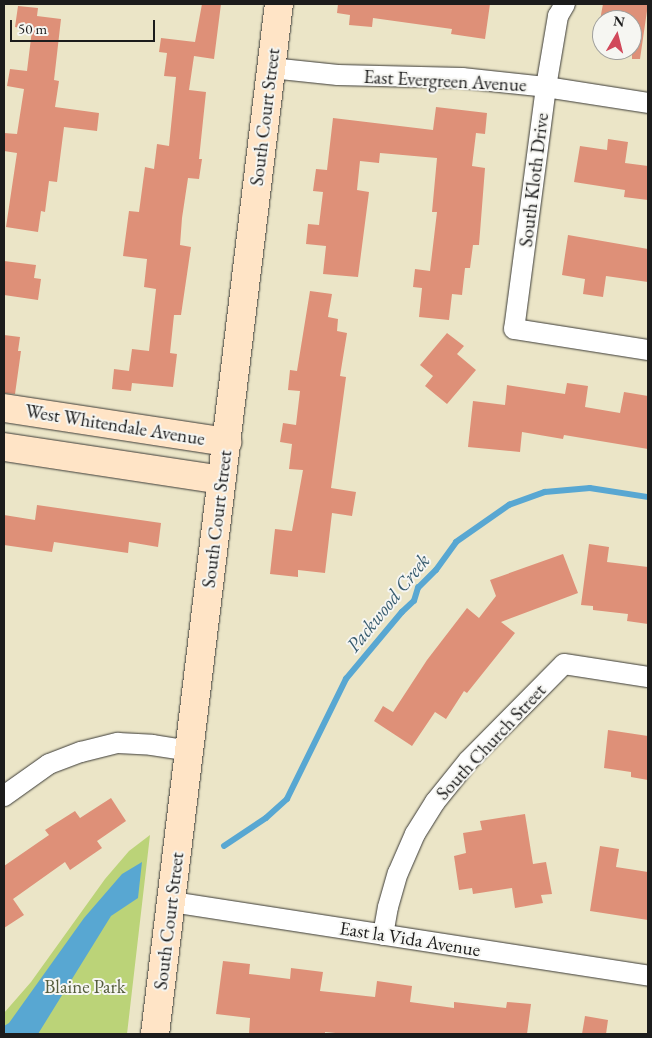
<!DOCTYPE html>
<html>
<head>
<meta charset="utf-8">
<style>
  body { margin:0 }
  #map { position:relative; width:652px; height:1038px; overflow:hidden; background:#ebe5c7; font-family:"EB Garamond",serif }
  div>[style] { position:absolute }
  .green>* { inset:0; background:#bbd378 }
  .water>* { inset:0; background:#58a7d2 }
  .stream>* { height:5.5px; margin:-2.75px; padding:0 2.75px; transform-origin:2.75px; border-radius:2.75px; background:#58a7d2 }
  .building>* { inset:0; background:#de9078 }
  .roads { filter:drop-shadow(0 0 1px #3b3a36) drop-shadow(0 0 1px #3b3a36) }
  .street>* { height:20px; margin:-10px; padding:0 10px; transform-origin:10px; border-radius:10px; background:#fff }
  .secondary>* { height:28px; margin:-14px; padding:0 14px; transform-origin:14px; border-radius:14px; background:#ffe4c6 }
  span { translate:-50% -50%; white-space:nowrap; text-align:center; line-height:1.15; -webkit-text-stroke:4px #f6f6f2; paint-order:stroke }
  .street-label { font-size:19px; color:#1c1c1c }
  .park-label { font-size:19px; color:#545c3c }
  .water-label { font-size:20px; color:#375b6e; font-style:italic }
  .frame { position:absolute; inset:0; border:5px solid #1c1c1c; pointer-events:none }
  .north { position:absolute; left:592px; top:10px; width:50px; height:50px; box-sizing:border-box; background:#f6f6f2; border:1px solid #9f9f9c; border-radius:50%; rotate:8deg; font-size:14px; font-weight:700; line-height:20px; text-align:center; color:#1c1c1c }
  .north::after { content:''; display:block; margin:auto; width:18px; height:22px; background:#d1495b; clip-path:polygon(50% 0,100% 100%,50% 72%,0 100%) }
  .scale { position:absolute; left:10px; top:20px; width:145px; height:22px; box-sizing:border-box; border:2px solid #1c1c1c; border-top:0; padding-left:6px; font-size:15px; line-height:18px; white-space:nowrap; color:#1c1c1c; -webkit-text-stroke:4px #f6f6f2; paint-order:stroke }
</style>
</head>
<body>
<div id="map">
  <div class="green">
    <i style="clip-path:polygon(150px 835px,127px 1034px,4px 1034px,4px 1013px,31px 982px,105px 879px,129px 851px)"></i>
  </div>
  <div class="water">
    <i style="clip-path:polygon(142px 862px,138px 898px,111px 916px,38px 1034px,4px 1034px,4px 1026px,9px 1023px,84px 918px,122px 874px)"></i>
  </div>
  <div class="stream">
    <i style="left:224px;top:846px;width:50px;rotate:-33.7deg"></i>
    <i style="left:266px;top:818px;width:28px;rotate:-42deg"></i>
    <i style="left:287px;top:799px;width:134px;rotate:-63.8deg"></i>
    <i style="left:346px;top:679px;width:87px;rotate:-50.1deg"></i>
    <i style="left:402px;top:612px;width:16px;rotate:-43deg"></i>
    <i style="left:414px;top:601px;width:14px;rotate:-73deg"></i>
    <i style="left:418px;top:588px;width:25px;rotate:-45deg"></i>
    <i style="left:436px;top:570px;width:34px;rotate:-54deg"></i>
    <i style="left:456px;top:542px;width:65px;rotate:-34.9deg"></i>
    <i style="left:509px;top:505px;width:38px;rotate:-20deg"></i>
    <i style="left:545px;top:492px;width:45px;rotate:-5.1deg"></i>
    <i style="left:590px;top:488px;width:59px;rotate:8.8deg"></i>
  </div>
  <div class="building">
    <i style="clip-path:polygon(202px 4px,221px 4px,214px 59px,194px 56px,189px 90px,206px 92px,199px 159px,202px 159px,199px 179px,188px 178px,182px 218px,180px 245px,191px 247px,181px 315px,174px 315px,170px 353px,177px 354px,173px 387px,132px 383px,131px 391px,112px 389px,114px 369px,129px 371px,132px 349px,149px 351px,156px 289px,144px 287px,147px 259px,123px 256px,129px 211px,139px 212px,145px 167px,154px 169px,157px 144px,169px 146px,176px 77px,164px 76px,167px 53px,159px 52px,161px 38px,195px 42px)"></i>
    <i style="clip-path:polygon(338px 4px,490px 4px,485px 39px,451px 34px,452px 29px,373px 18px,372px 27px,349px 25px,350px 15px,337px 13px)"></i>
    <i style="clip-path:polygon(603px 4px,648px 4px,640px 59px,632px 59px,632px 20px,600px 20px)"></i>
    <i style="clip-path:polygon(18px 6px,38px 8px,37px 16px,61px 19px,54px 80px,59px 81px,55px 107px,99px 113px,97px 131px,64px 127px,57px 182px,49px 181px,45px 212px,41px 211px,38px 232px,6px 227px,17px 153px,4px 151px,4px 133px,17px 134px,24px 89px,7px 86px,10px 69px,27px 71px,32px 30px,15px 27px)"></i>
    <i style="clip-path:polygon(436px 107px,487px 113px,485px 134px,476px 133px,472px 166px,485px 168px,479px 245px,473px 245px,470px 268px,465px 268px,462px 295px,452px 294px,449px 320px,419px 317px,422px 288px,413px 287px,415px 269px,430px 271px,437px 212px,432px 212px,437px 158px,380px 153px,379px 163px,360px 161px,357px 190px,369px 192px,358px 277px,323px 274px,326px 246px,306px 244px,308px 224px,319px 225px,323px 192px,313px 191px,316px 169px,327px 170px,333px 118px,433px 130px)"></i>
    <i style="clip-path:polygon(608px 139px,628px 142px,625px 163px,648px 166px,648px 200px,624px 197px,625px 190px,574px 182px,580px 146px,607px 150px)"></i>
    <i style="clip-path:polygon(568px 235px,648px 249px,648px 282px,606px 276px,603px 297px,583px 294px,585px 279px,562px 275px)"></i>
    <i style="clip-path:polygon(4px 261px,36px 265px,34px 278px,41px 279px,38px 300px,4px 295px)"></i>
    <i style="clip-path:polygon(310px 291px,332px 294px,328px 317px,338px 319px,337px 331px,347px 333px,340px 376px,346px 377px,331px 488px,356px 492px,352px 516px,332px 513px,325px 573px,298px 570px,298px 577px,270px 574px,275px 529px,292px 531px,303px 470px,289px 469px,292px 444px,280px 442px,283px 423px,296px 425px,300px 391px,288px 390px,290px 370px,297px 371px)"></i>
    <i style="clip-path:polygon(447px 333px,464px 346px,457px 354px,476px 370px,447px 404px,425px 386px,433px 376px,420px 365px)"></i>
    <i style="clip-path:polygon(4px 335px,20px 337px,18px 351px,21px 351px,15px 394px,4px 393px)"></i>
    <i style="clip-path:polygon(567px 383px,588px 386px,585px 407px,620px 413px,624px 392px,648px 396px,648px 449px,564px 435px,563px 439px,522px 432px,520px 452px,468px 447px,473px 401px,505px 405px,507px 385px,565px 394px)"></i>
    <i style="clip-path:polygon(37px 505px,161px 523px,158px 547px,129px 542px,128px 553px,54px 542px,52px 552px,4px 545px,4px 515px,35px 520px)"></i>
    <i style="clip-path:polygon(589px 544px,609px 547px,607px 562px,648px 567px,648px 624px,627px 621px,628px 614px,593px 610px,593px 606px,581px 605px)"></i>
    <i style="clip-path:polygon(563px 554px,578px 593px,501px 622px,515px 633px,467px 693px,464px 691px,446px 719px,435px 712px,412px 746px,374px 721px,383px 706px,393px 712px,427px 660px,467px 608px,479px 618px,496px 596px,490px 580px)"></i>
    <i style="clip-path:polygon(608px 730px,648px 736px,648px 780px,631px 777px,631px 772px,604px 768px)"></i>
    <i style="clip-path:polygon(111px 798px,126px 821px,97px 841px,102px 848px,70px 870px,65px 862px,13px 899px,24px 915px,4px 928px,4px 866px,49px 835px,45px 830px,75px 811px,80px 818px)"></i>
    <i style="clip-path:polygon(525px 814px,533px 864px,546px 862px,552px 894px,541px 895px,543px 903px,515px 908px,512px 888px,473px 894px,472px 888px,459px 890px,454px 856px,466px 853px,463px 833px,482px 830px,480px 821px)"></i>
    <i style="clip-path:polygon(600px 846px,619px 849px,616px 867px,648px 872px,648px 920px,590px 911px)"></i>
    <i style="clip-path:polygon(223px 961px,250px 964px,249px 974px,290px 979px,291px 968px,323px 972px,320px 991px,375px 997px,377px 981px,412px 986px,410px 1002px,454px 1008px,454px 1002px,506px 1008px,507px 1002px,531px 1004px,527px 1034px,346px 1034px,325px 1032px,325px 1034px,249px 1034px,250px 1018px,216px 1014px)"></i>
    <i style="clip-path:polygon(585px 1016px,608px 1020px,606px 1034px,582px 1034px)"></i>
  </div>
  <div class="roads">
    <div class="street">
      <i style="left:565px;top:4px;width:14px;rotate:120deg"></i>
      <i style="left:558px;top:16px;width:72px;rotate:99.6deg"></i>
      <i style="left:546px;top:87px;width:244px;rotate:97.5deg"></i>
      <i style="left:514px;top:329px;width:136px;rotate:8.9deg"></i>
      <i style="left:271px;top:68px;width:67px;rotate:6deg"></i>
      <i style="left:338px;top:75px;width:124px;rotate:1.4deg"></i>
      <i style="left:462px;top:78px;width:84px;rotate:6.1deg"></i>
      <i style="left:546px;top:87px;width:103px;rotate:8.9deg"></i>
      <i style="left:4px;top:796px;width:55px;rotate:-35.4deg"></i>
      <i style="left:49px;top:764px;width:34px;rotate:-21deg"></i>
      <i style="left:81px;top:752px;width:38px;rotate:-14deg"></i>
      <i style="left:118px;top:743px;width:34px;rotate:3deg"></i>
      <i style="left:152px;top:745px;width:38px;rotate:9deg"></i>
      <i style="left:172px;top:902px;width:482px;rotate:8.8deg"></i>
      <i style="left:383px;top:935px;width:28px;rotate:-80deg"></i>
      <i style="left:388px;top:907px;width:35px;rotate:-74deg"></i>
      <i style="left:398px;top:873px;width:43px;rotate:-66.4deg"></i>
      <i style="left:415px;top:834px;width:38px;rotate:-58deg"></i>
      <i style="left:435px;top:802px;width:53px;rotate:-51.2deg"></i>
      <i style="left:468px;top:761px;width:136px;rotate:-45.3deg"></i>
      <i style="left:564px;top:664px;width:85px;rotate:8.8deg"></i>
    </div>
    <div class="secondary">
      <i style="left:4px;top:408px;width:226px;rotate:8.7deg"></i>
      <i style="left:4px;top:447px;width:220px;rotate:8.6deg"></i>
      <i style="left:155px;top:1034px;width:1037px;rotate:-83.14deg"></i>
    </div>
  </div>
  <div class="street-label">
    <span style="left:445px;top:81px;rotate:3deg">East Evergreen Avenue</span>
    <span style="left:265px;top:117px;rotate:-83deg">South Court Street</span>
    <span style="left:534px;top:180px;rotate:-83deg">South Kloth Drive</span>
    <span style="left:115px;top:425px;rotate:9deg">West Whitendale Avenue</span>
    <span style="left:217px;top:519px;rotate:-83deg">South Court Street</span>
    <span style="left:491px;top:742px;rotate:-47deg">South Church Street</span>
    <span style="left:169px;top:921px;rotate:-83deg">South Court Street</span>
    <span style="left:410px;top:939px;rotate:9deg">East la Vida Avenue</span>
  </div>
  <div class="park-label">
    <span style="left:85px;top:987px">Blaine Park</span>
  </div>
  <div class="water-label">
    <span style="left:388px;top:603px;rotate:-51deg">Packwood Creek</span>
  </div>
  <div class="frame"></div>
  <div class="north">N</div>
  <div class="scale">50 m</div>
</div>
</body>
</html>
